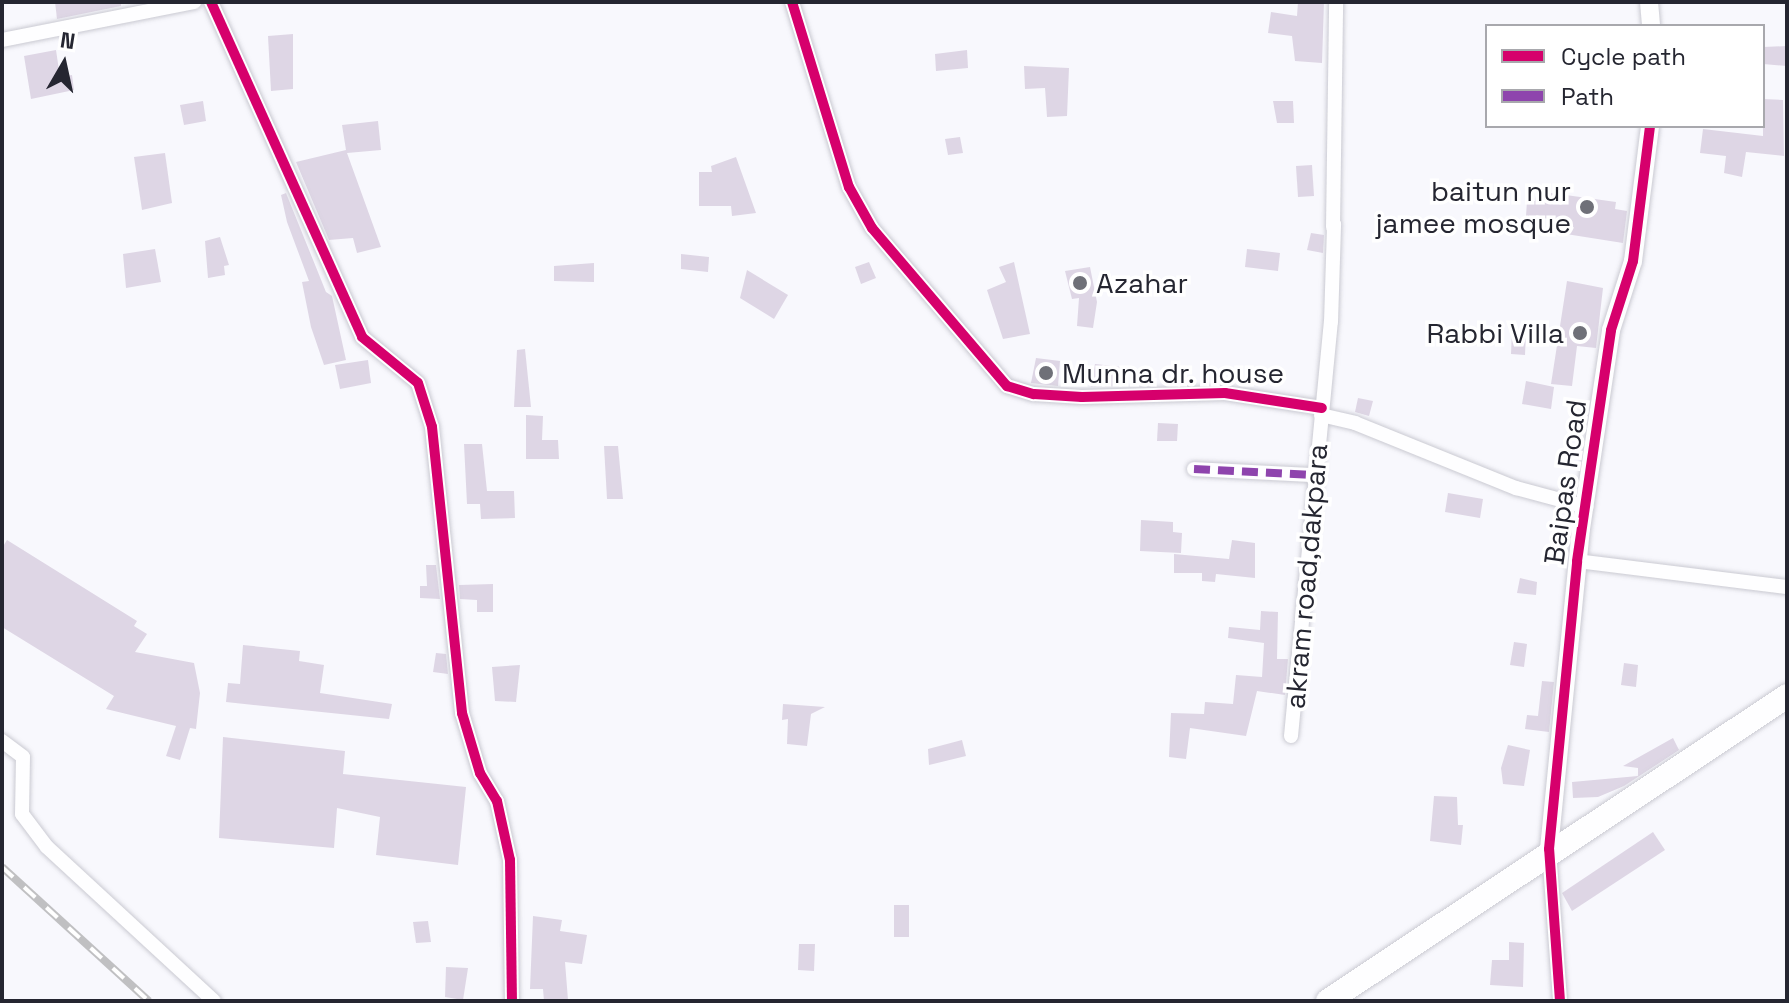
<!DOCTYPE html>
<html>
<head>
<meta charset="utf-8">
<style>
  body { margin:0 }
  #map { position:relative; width:1789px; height:1003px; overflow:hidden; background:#f8f8fd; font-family:"Space Grotesk",sans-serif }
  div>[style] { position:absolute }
  .building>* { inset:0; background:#ded6e5 }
  .roads { filter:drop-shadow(0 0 2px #cacad2) drop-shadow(0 0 2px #cacad2) }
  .minor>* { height:14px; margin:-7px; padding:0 7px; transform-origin:7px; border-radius:7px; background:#fefeff }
  .tertiary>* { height:18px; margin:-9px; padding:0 9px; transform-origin:9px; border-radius:9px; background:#fefeff }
  .primary>* { height:24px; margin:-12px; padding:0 12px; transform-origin:12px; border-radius:12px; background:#fefeff }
  .rail>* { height:8px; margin-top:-4px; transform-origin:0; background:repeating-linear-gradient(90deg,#fff 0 15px,#c0c0c2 0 30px); box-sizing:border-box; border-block:2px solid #c0c0c2 }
  .quiet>* { height:8px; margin-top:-4px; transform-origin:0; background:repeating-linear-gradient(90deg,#8e44ad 0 16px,transparent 0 24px) }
  .cycleway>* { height:10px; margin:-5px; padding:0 5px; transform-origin:5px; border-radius:5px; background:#d6006c }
  .dots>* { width:22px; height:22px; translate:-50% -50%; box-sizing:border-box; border:4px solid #fff; border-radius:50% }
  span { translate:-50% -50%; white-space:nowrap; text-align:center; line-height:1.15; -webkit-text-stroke:7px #fff; paint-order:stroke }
  .poi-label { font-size:28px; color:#252631 }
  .right { translate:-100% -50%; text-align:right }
  .left { translate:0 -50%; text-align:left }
  .street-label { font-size:28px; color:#252631 }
  .frame { position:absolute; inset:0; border:4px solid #252631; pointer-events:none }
  .legend { position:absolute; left:1485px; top:24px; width:280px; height:104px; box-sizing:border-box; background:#fff; border:2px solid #a8a8ad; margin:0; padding:10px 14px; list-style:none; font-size:24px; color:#252631 }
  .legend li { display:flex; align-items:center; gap:16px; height:40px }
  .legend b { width:40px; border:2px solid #a8a8ad }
  .north { position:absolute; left:24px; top:24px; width:80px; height:80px; -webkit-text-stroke:6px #fff; paint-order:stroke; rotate:9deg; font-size:22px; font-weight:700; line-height:32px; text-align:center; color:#252631 }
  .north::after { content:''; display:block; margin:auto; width:28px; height:36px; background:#252631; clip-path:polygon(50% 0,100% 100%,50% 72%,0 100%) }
</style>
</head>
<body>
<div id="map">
  <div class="building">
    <i style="clip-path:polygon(55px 2px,121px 2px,121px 6px,57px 19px)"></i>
    <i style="clip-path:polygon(1298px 2px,1324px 2px,1322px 63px,1295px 61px,1292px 36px,1268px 33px,1271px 12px,1297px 16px)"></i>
    <i style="clip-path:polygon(293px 34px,293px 89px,271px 91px,268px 36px)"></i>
    <i style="clip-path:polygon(1787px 46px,1787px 66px,1763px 64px,1763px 47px)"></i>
    <i style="clip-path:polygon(56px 50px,60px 77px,72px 75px,74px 90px,31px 99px,24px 56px)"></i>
    <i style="clip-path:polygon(967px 50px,968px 68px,936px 71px,935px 54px)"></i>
    <i style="clip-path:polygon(1024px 66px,1069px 68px,1067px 116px,1047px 117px,1045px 88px,1025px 89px)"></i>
    <i style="clip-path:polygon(1763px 99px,1783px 100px,1784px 156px,1746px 152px,1742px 177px,1724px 173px,1726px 156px,1700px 153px,1703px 129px,1763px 136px)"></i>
    <i style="clip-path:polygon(203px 101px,206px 121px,184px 125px,180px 105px)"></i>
    <i style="clip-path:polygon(1273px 101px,1293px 101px,1294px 123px,1277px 123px)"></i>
    <i style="clip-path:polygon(378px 121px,381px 150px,347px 153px,381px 247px,357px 253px,353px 238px,329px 240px,296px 162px,346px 150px,342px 125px)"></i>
    <i style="clip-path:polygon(960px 137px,963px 153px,948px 155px,945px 139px)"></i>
    <i style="clip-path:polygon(165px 153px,172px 203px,142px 210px,134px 157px)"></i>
    <i style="clip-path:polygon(736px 157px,756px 213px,732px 216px,731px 206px,699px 206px,699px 172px,712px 172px,711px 166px)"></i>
    <i style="clip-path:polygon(1312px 165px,1314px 196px,1298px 197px,1296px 166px)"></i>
    <i style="clip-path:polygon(1537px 191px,1616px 202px,1615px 209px,1627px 211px,1623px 243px,1566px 234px,1568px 221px,1526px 216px,1527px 201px,1535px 201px)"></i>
    <i style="clip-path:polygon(286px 193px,326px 292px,332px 296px,346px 360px,324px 365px,311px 327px,302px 282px,309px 281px,287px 222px,281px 195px)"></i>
    <i style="clip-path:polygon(1311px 233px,1324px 235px,1323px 253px,1307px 250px)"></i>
    <i style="clip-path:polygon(220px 237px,229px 265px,224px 266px,225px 275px,208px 278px,205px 241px)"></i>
    <i style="clip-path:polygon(155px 249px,161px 282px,126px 288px,123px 254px)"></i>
    <i style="clip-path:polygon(1247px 249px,1280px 253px,1278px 271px,1245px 267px)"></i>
    <i style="clip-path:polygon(681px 254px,709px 257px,708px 272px,681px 269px)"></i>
    <i style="clip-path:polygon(869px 262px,876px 278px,861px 284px,855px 267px)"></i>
    <i style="clip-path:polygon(1014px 262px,1030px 334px,1003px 339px,987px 290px,1006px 282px,999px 267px)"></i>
    <i style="clip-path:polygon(594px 263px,594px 282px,554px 281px,554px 266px)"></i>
    <i style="clip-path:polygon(1090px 267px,1097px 302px,1093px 328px,1077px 326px,1079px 298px,1072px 299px,1065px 271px)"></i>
    <i style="clip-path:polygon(747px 270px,788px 295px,774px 319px,740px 298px)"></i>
    <i style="clip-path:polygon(1567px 281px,1603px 288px,1596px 348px,1577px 346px,1572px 386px,1551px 384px)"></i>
    <i style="clip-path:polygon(1512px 329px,1526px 331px,1525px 355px,1511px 354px)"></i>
    <i style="clip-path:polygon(525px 349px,531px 407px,514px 407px,517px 350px)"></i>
    <i style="clip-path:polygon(1036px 358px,1060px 361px,1058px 386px,1031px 383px)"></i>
    <i style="clip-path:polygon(368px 360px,371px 383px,340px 389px,335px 365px)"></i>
    <i style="clip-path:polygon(1095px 364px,1122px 367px,1121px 386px,1091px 387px)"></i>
    <i style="clip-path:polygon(1526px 381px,1554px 387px,1551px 409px,1522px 404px)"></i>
    <i style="clip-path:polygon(1358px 398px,1373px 401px,1369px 416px,1355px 412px)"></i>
    <i style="clip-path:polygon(526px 415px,543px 416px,542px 440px,558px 440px,559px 459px,526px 459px)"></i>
    <i style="clip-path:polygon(1158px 423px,1178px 424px,1177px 441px,1157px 441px)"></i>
    <i style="clip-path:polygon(464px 444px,482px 444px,487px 491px,514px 491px,515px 518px,481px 519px,480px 504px,467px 504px)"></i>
    <i style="clip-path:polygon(604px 446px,618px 446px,623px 499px,607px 499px)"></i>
    <i style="clip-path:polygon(1448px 493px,1483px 499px,1480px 518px,1445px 512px)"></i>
    <i style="clip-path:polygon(1141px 520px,1173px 522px,1173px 532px,1182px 533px,1181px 553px,1140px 551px)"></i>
    <i style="clip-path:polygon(7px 540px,137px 621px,134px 626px,147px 634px,135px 652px,194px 663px,200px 693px,196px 729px,190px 728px,180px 760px,166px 756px,176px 726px,106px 709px,114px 696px,2px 627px,2px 548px)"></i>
    <i style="clip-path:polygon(1232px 540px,1255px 543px,1255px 578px,1216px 574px,1215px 582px,1202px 581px,1202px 573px,1174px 573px,1174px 554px,1229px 559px)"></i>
    <i style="clip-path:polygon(426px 565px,436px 565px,440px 599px,420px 598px,420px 586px,427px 586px)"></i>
    <i style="clip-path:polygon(1520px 578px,1537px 582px,1536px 595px,1517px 593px)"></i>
    <i style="clip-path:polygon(493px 584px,493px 612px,477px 612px,477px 600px,460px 599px,459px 585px)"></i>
    <i style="clip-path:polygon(1261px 611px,1278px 612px,1277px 659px,1288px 659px,1285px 695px,1257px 691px,1246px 736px,1190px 728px,1186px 759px,1169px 757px,1171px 713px,1204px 714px,1205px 702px,1233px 704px,1236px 675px,1262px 677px,1264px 643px,1228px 638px,1229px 627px,1260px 630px)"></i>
    <i style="clip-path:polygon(1514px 642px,1527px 644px,1524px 667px,1510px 665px)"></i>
    <i style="clip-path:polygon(243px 645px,300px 651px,299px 661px,324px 665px,320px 693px,392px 704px,389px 719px,226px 702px,228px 683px,240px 684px)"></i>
    <i style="clip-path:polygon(436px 653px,446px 654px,448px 674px,433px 672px)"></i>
    <i style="clip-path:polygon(1624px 663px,1638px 665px,1636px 687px,1621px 685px)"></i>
    <i style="clip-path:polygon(520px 665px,516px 702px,495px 701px,492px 667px)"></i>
    <i style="clip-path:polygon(1542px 681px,1554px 682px,1549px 732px,1525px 729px,1527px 715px,1538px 716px)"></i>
    <i style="clip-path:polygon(783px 704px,825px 707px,811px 714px,807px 746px,787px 744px,788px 719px,782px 720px)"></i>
    <i style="clip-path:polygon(223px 737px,345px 751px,343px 774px,466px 787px,458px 865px,376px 855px,380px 817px,337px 808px,334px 848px,219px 838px)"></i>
    <i style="clip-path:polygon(1673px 738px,1679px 750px,1624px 786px,1598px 797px,1573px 798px,1572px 782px,1638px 776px,1638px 768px,1623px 766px)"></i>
    <i style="clip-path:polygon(962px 740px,966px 756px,929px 765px,928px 749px)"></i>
    <i style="clip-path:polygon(1508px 745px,1530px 750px,1524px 786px,1503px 784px,1501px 768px)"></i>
    <i style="clip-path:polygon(1434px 796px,1457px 797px,1458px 825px,1463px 825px,1461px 845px,1430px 841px)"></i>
    <i style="clip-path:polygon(1653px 832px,1665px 850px,1572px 911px,1562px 893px)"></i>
    <i style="clip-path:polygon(894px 905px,909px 905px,909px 937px,894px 937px)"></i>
    <i style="clip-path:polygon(533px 916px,562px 920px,560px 931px,587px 935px,582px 964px,565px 962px,568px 1000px,544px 1001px,543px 989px,530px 989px)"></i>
    <i style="clip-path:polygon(428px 921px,431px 942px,416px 943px,413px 922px)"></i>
    <i style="clip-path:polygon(1509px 942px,1524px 943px,1523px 987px,1490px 985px,1492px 960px,1509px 960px)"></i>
    <i style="clip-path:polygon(799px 944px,815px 944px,814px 971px,798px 970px)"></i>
    <i style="clip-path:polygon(446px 967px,468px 968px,463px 1000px,445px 997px)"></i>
  </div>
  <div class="roads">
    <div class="minor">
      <i style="left:211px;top:2px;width:367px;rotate:65.7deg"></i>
      <i style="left:362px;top:337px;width:72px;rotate:39.4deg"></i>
      <i style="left:418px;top:383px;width:46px;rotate:72.3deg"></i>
      <i style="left:432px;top:427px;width:288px;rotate:84deg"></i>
      <i style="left:462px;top:713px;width:63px;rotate:73.3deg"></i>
      <i style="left:480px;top:773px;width:33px;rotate:59deg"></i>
      <i style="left:497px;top:801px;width:60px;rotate:77.6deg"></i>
      <i style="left:510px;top:860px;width:141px;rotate:89.2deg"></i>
      <i style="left:792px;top:2px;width:194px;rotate:72.9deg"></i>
      <i style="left:849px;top:187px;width:47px;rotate:60.7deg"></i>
      <i style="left:872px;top:228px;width:208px;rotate:49.5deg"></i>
      <i style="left:1007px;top:386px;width:28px;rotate:17deg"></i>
      <i style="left:1034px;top:394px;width:48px;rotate:3.6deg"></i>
      <i style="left:1082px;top:397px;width:143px;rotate:-1.6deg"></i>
      <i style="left:1225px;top:393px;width:98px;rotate:8.8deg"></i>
      <i style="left:2px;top:40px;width:196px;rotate:-11.2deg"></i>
      <i style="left:1333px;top:227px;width:225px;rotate:-89.2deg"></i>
      <i style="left:1321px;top:415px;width:35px;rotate:13deg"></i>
      <i style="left:1355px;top:423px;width:174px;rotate:22deg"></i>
      <i style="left:1516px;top:488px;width:73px;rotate:15deg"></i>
      <i style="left:1194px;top:469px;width:120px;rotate:2.9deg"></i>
      <i style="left:1577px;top:561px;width:212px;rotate:7.1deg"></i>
      <i style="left:1291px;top:736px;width:416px;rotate:-84.5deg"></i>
      <i style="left:1331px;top:322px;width:98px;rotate:-88.2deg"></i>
      <i style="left:2px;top:741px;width:26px;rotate:37deg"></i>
      <i style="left:23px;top:757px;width:57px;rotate:91deg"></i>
      <i style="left:22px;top:814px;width:41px;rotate:52.9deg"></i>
      <i style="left:47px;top:847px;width:227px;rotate:42.7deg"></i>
      <i style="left:1549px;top:850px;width:151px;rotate:85.8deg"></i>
    </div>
    <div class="tertiary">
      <i style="left:1649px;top:2px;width:24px;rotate:85deg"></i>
      <i style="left:1549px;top:849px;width:322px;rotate:-84.3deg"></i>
      <i style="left:1581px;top:529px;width:201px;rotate:-81.4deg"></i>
      <i style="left:1611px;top:330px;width:72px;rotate:-72.3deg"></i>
      <i style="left:1633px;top:261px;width:136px;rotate:-82.8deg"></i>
    </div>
    <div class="primary">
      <i style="left:1328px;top:1001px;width:551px;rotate:-33.6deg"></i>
    </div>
  </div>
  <div class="rail">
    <i style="left:2px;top:867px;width:199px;rotate:42.4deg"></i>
  </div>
  <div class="quiet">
    <i style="left:1194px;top:469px;width:120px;rotate:2.9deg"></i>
  </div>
  <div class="cycleway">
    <i style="left:211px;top:2px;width:367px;rotate:65.7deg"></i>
    <i style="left:362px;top:337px;width:72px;rotate:39.4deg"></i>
    <i style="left:418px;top:383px;width:46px;rotate:72.3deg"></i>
    <i style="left:432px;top:427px;width:288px;rotate:84deg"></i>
    <i style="left:462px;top:713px;width:63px;rotate:73.3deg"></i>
    <i style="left:480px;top:773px;width:33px;rotate:59deg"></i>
    <i style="left:497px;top:801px;width:60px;rotate:77.6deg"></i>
    <i style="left:510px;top:860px;width:141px;rotate:89.2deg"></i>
    <i style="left:792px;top:2px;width:194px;rotate:72.9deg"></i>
    <i style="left:849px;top:187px;width:47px;rotate:60.7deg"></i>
    <i style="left:872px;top:228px;width:208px;rotate:49.5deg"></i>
    <i style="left:1007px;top:386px;width:28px;rotate:17deg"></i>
    <i style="left:1034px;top:394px;width:48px;rotate:3.6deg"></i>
    <i style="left:1082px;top:397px;width:143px;rotate:-1.6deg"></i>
    <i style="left:1225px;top:393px;width:98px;rotate:8.8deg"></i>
    <i style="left:1560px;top:1001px;width:152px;rotate:-94.1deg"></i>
    <i style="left:1549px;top:849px;width:289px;rotate:-84.4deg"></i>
    <i style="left:1577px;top:561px;width:233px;rotate:-81.6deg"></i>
    <i style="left:1611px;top:330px;width:72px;rotate:-72.3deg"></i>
    <i style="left:1633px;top:261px;width:136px;rotate:-82.8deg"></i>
  </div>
  <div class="dots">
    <i style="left:1587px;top:207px;background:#6f7078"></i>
    <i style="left:1080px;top:283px;background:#6f7078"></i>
    <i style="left:1580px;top:333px;background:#6f7078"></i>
    <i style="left:1046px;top:373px;background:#6f7078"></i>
  </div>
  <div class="poi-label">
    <span class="right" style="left:1571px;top:207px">baitun nur<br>jamee mosque</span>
    <span class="left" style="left:1096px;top:283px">Azahar</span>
    <span class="right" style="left:1564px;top:333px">Rabbi Villa</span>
    <span class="left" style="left:1062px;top:373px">Munna dr. house</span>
  </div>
  <div class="street-label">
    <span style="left:1565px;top:482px;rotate:-82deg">Baipas Road</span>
    <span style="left:1306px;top:576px;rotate:-85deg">akram road,dakpara</span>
  </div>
  <div class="frame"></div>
  <ul class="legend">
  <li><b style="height:10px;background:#d6006c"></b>Cycle path</li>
  <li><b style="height:10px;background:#8e44ad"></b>Path</li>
  </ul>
  <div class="north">N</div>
</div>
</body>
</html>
